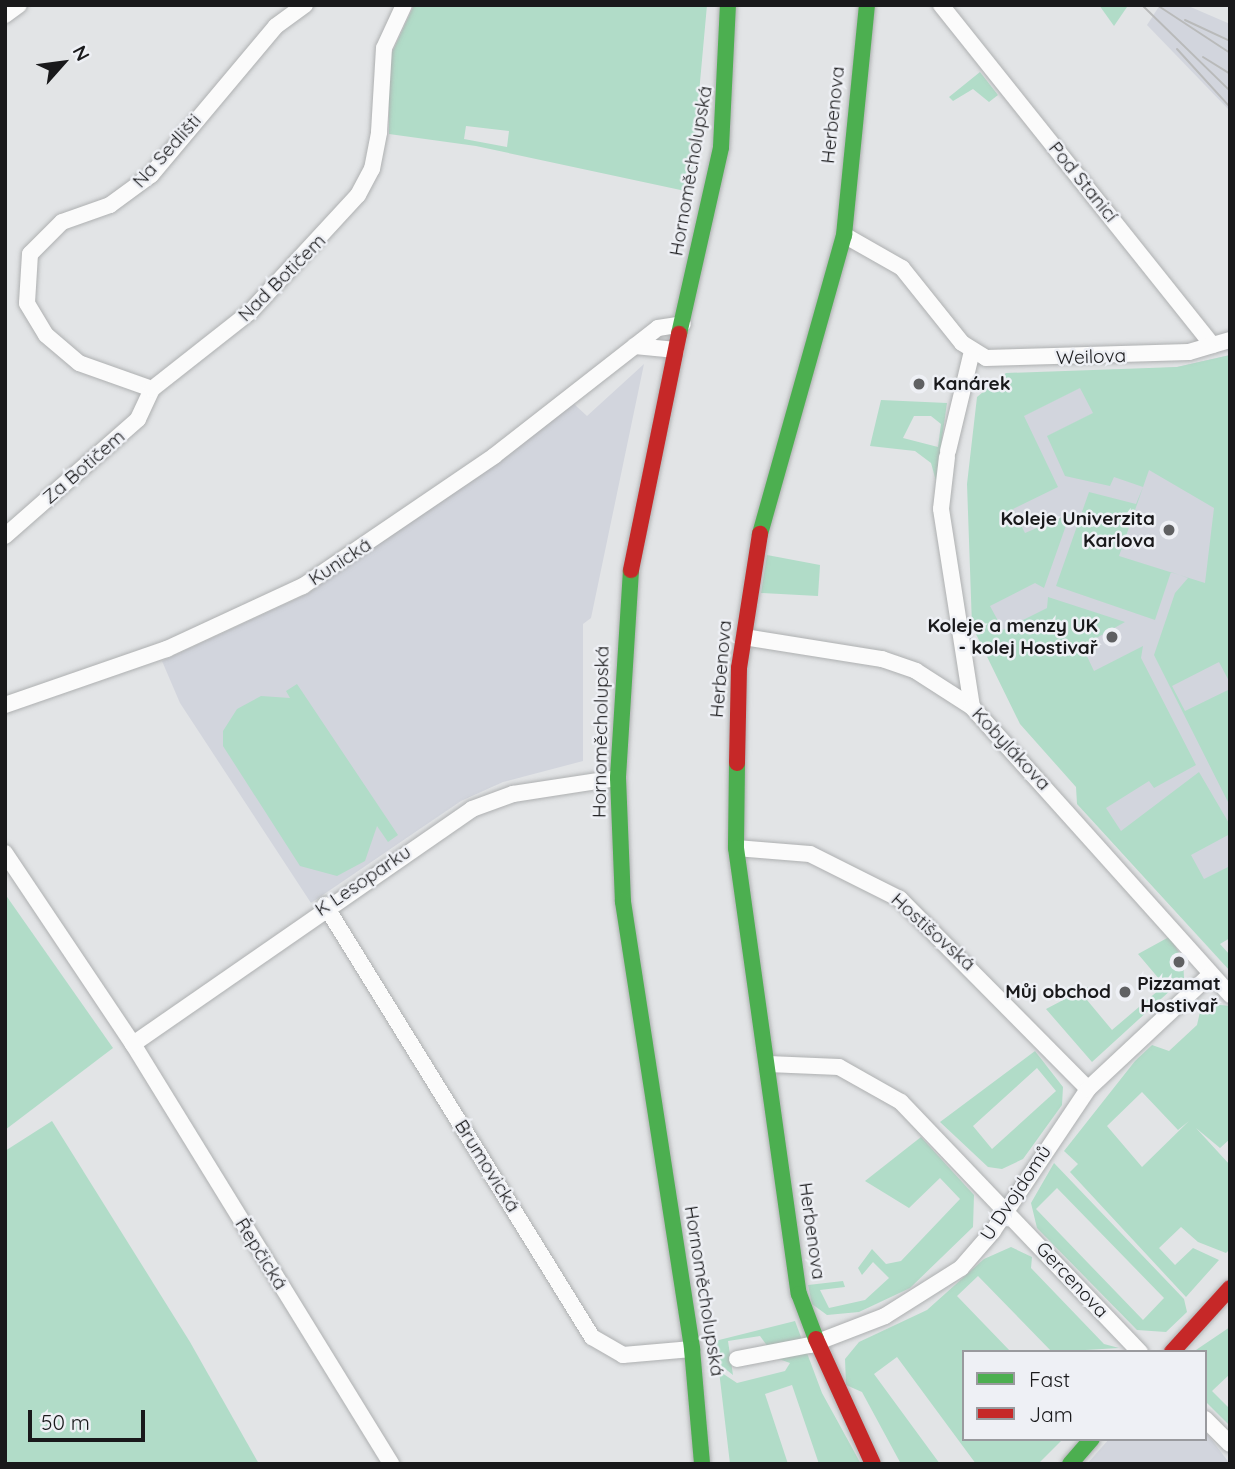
<!DOCTYPE html>
<html>
<head>
<meta charset="utf-8">
<style>
  body { margin:0 }
  #map { position:relative; width:1235px; height:1469px; overflow:hidden; background:#e2e4e6; font-family:Quicksand,sans-serif }
  div>[style] { position:absolute }
  .built>* { inset:0; background:#d2d5dd }
  .green>* { inset:0; background:#b1dcc8 }
  .roads { filter:drop-shadow(0 0 2px #aeb0b1) drop-shadow(0 0 2px #aeb0b1) }
  .street>* { height:16px; margin:-8px; padding:0 8px; transform-origin:8px; border-radius:8px; background:#fbfbfb }
  .fast>* { height:16px; margin:-8px; padding:0 8px; transform-origin:8px; border-radius:8px; background:#4caf50 }
  .jam>* { height:16px; margin:-8px; padding:0 8px; transform-origin:8px; border-radius:8px; background:#c62828 }
  .tram>* { height:2px; margin:-1px; padding:0 1px; transform-origin:1px; border-radius:1px; background:#b9baba }
  .dots>* { width:19px; height:19px; translate:-50% -50%; box-sizing:border-box; border:4px solid #eef0f5; border-radius:50% }
  span { translate:-50% -50%; white-space:nowrap; text-align:center; line-height:1.15; -webkit-text-stroke:5px #eef0f5; paint-order:stroke }
  .street-label { font-size:19px; color:#19191b }
  .poi-label { font-size:19px; color:#19191b; font-weight:700 }
  .left { translate:0 -50%; text-align:left }
  .right { translate:-100% -50%; text-align:right }
  .frame { position:absolute; inset:0; border:7px solid #19191b; pointer-events:none }
  .legend { position:absolute; left:962px; top:1350px; width:245px; height:91px; box-sizing:border-box; background:#eef0f5; border:2px solid #999a9e; margin:0; padding:9px 12px; list-style:none; font-size:21px; color:#19191b }
  .legend li { display:flex; align-items:center; gap:14px; height:35px }
  .legend b { width:35px; border:2px solid #999a9e }
  .north { position:absolute; left:28px; top:28px; width:70px; height:70px; -webkit-text-stroke:5px #eef0f5; paint-order:stroke; rotate:62deg; font-size:19px; font-weight:700; line-height:28px; text-align:center; color:#19191b }
  .north::after { content:''; display:block; margin:auto; width:24px; height:32px; background:#19191b; clip-path:polygon(50% 0,100% 100%,50% 72%,0 100%) }
  .scale { position:absolute; left:28px; top:1410px; width:117px; height:32px; box-sizing:border-box; border:4px solid #19191b; border-top:0; padding-left:9px; font-size:21px; line-height:24px; white-space:nowrap; color:#19191b; -webkit-text-stroke:5px #eef0f5; paint-order:stroke }
</style>
</head>
<body>
<div id="map">
  <div class="built">
    <i style="clip-path:polygon(1160px 5px,1186px 5px,1230px 24px,1230px 111px,1147px 25px)"></i>
    <i style="clip-path:polygon(1230px 355px,1230px 916px,1151px 879px,987px 623px,1021px 377px,1177px 367px)"></i>
    <i style="clip-path:polygon(644px 364px,591px 618px,583px 624px,583px 761px,503px 782px,461px 801px,311px 903px,180px 703px,162px 661px,307px 594px,574px 404px,587px 416px)"></i>
    <i style="clip-path:polygon(1205px 1431px,1230px 1464px,1087px 1464px,1109px 1439px,1205px 1439px)"></i>
  </div>
  <div class="green">
    <i style="clip-path:polygon(evenodd,414px 5px,707px 5px,690px 192px,476px 146px,389px 134px,389px 59px,414px 5px,466px 126px,509px 131px,507px 147px,464px 139px,466px 126px)"></i>
    <i style="clip-path:polygon(1099px 5px,1125px 5px,1127px 7px,1114px 26px)"></i>
    <i style="clip-path:polygon(980px 72px,998px 95px,989px 102px,973px 89px,953px 101px,949px 97px)"></i>
    <i style="clip-path:polygon(evenodd,1230px 355px,1230px 683px,1219px 662px,1172px 686px,1185px 711px,1230px 689px,1230px 806px,1154px 655px,1175px 593px,1188px 578px,1171px 572px,1155px 620px,1056px 586px,1089px 492px,1136px 504px,1143px 487px,1114px 477px,1110px 486px,1065px 476px,1047px 436px,1093px 413px,1080px 388px,1024px 416px,1058px 487px,1013px 509px,1025px 533px,1070px 514px,1044px 588px,1035px 583px,990px 606px,1003px 630px,1047px 608px,1048px 597px,1125px 622px,1082px 646px,1094px 671px,1143px 646px,1141px 658px,1196px 765px,1154px 788px,1149px 781px,1106px 808px,1121px 831px,1199px 772px,1230px 825px,1230px 834px,1191px 855px,1204px 879px,1230px 866px,1230px 938px,1220px 944px,1230px 955px,1230px 971px,1077px 804px,1076px 787px,1020px 724px,972px 626px,967px 484px,977px 397px,1006px 373px,1177px 367px,1230px 355px,1149px 470px,1214px 508px,1205px 583px,1119px 556px,1149px 470px)"></i>
    <i style="clip-path:polygon(evenodd,881px 400px,947px 403px,936px 481px,931px 463px,915px 451px,870px 446px,881px 400px,914px 416px,931px 416px,941px 424px,938px 447px,903px 438px,914px 416px)"></i>
    <i style="clip-path:polygon(767px 555px,820px 565px,818px 596px,761px 593px)"></i>
    <i style="clip-path:polygon(297px 684px,398px 835px,388px 842px,377px 826px,365px 861px,337px 876px,300px 866px,223px 746px,223px 731px,237px 709px,261px 696px,290px 698px,286px 691px)"></i>
    <i style="clip-path:polygon(5px 894px,113px 1048px,5px 1130px)"></i>
    <i style="clip-path:polygon(1169px 937px,1183px 958px,1184px 978px,1092px 1062px,1046px 1009px,1088px 987px,1093px 993px,1087px 1000px,1112px 1030px,1173px 978px,1160px 980px,1138px 954px)"></i>
    <i style="clip-path:polygon(evenodd,1202px 1003px,1230px 1006px,1230px 1139px,1220px 1148px,1196px 1128px,1230px 1165px,1230px 1249px,1226px 1253px,1198px 1242px,1181px 1227px,1159px 1248px,1175px 1265px,1193px 1248px,1219px 1260px,1186px 1297px,1070px 1172px,1078px 1164px,1064px 1151px,1135px 1061px,1152px 1045px,1169px 1051px,1197px 1025px,1202px 1003px,1142px 1092px,1178px 1130px,1189px 1121px,1142px 1167px,1107px 1126px,1142px 1092px)"></i>
    <i style="clip-path:polygon(evenodd,1035px 1051px,1063px 1087px,1062px 1105px,1023px 1159px,1002px 1169px,988px 1167px,940px 1122px,1035px 1051px,1037px 1068px,1056px 1091px,992px 1149px,973px 1126px,1037px 1068px)"></i>
    <i style="clip-path:polygon(52px 1121px,190px 1342px,259px 1464px,5px 1464px,5px 1151px)"></i>
    <i style="clip-path:polygon(921px 1137px,974px 1195px,973px 1227px,910px 1288px,859px 1312px,827px 1315px,812px 1304px,808px 1285px,843px 1281px,845px 1287px,820px 1290px,829px 1308px,865px 1300px,889px 1278px,873px 1262px,862px 1275px,858px 1268px,872px 1249px,886px 1264px,901px 1261px,960px 1199px,940px 1178px,909px 1208px,865px 1181px)"></i>
    <i style="clip-path:polygon(evenodd,1054px 1163px,1184px 1299px,1187px 1312px,1166px 1332px,1137px 1330px,1037px 1228px,1031px 1203px,1054px 1163px,1057px 1188px,1164px 1298px,1143px 1320px,1036px 1209px,1057px 1188px)"></i>
    <i style="clip-path:polygon(1011px 1247px,1032px 1257px,1031px 1268px,1104px 1344px,1119px 1348px,1052px 1352px,978px 1276px,957px 1296px,1011px 1352px,964px 1352px,964px 1439px,1063px 1439px,1038px 1464px,976px 1464px,897px 1357px,874px 1374px,940px 1464px,901px 1464px,862px 1392px,846px 1385px,845px 1359px,859px 1342px,927px 1310px,984px 1259px)"></i>
    <i style="clip-path:polygon(795px 1321px,822px 1393px,861px 1464px,819px 1464px,792px 1385px,765px 1394px,788px 1464px,730px 1464px,719px 1371px,737px 1383px,785px 1371px,790px 1363px,776px 1358px,760px 1336px,728px 1341px,733px 1375px,718px 1363px,715px 1341px)"></i>
    <i style="clip-path:polygon(1230px 1327px,1230px 1374px,1212px 1391px,1230px 1409px,1230px 1426px,1205px 1401px,1205px 1352px,1193px 1352px)"></i>
  </div>
  <div class="roads">
    <div class="street">
      <i style="left:941px;top:5px;width:435px;rotate:51.4deg"></i>
      <i style="left:5px;top:15px;width:17px;rotate:-36deg"></i>
      <i style="left:844px;top:235px;width:67px;rotate:29.6deg"></i>
      <i style="left:902px;top:268px;width:96px;rotate:51.3deg"></i>
      <i style="left:962px;top:343px;width:28px;rotate:32deg"></i>
      <i style="left:986px;top:358px;width:203px;rotate:-1.7deg"></i>
      <i style="left:1189px;top:352px;width:43px;rotate:-16.3deg"></i>
      <i style="left:635px;top:346px;width:41px;rotate:5.6deg"></i>
      <i style="left:152px;top:389px;width:77px;rotate:-160.4deg"></i>
      <i style="left:79px;top:363px;width:43px;rotate:-139.7deg"></i>
      <i style="left:46px;top:335px;width:37px;rotate:-121deg"></i>
      <i style="left:27px;top:303px;width:49px;rotate:-86.5deg"></i>
      <i style="left:30px;top:254px;width:45px;rotate:-45deg"></i>
      <i style="left:62px;top:222px;width:51px;rotate:-19.5deg"></i>
      <i style="left:110px;top:205px;width:51px;rotate:-36.2deg"></i>
      <i style="left:151px;top:175px;width:194px;rotate:-50deg"></i>
      <i style="left:276px;top:26px;width:36px;rotate:-36deg"></i>
      <i style="left:948px;top:451px;width:103px;rotate:-76.5deg"></i>
      <i style="left:947px;top:457px;width:52px;rotate:96.6deg"></i>
      <i style="left:941px;top:509px;width:200px;rotate:81.1deg"></i>
      <i style="left:5px;top:536px;width:177px;rotate:-41.3deg"></i>
      <i style="left:138px;top:419px;width:33px;rotate:-65deg"></i>
      <i style="left:152px;top:389px;width:125px;rotate:-38.2deg"></i>
      <i style="left:250px;top:312px;width:159px;rotate:-47.3deg"></i>
      <i style="left:358px;top:195px;width:30px;rotate:-62deg"></i>
      <i style="left:372px;top:169px;width:38px;rotate:-79deg"></i>
      <i style="left:379px;top:132px;width:84px;rotate:-86.6deg"></i>
      <i style="left:384px;top:48px;width:47px;rotate:-65.1deg"></i>
      <i style="left:744px;top:637px;width:140px;rotate:9.1deg"></i>
      <i style="left:882px;top:659px;width:36px;rotate:19deg"></i>
      <i style="left:916px;top:671px;width:67px;rotate:32.7deg"></i>
      <i style="left:972px;top:707px;width:387px;rotate:48.1deg"></i>
      <i style="left:5px;top:705px;width:171px;rotate:-19.1deg"></i>
      <i style="left:167px;top:649px;width:150px;rotate:-24.9deg"></i>
      <i style="left:303px;top:586px;width:231px;rotate:-34.2deg"></i>
      <i style="left:494px;top:456px;width:208px;rotate:-38deg"></i>
      <i style="left:658px;top:328px;width:25px;rotate:-9deg"></i>
      <i style="left:736px;top:848px;width:74px;rotate:4.6deg"></i>
      <i style="left:810px;top:854px;width:101px;rotate:26.6deg"></i>
      <i style="left:900px;top:899px;width:267px;rotate:45.3deg"></i>
      <i style="left:5px;top:853px;width:230px;rotate:56.2deg"></i>
      <i style="left:133px;top:1044px;width:493px;rotate:58.4deg"></i>
      <i style="left:325px;top:905px;width:508px;rotate:58.28deg"></i>
      <i style="left:592px;top:1337px;width:36px;rotate:30deg"></i>
      <i style="left:623px;top:1355px;width:69px;rotate:-5deg"></i>
      <i style="left:133px;top:1044px;width:412px;rotate:-34.7deg"></i>
      <i style="left:472px;top:809px;width:44px;rotate:-20.1deg"></i>
      <i style="left:513px;top:794px;width:106px;rotate:-8.7deg"></i>
      <i style="left:768px;top:1064px;width:71px;rotate:2.4deg"></i>
      <i style="left:839px;top:1067px;width:71px;rotate:29.4deg"></i>
      <i style="left:901px;top:1102px;width:346px;rotate:46.3deg"></i>
      <i style="left:737px;top:1359px;width:74px;rotate:-10.9deg"></i>
      <i style="left:810px;top:1345px;width:80px;rotate:-21.1deg"></i>
      <i style="left:885px;top:1316px;width:90px;rotate:-32.3deg"></i>
      <i style="left:961px;top:1268px;width:49px;rotate:-49.1deg"></i>
      <i style="left:993px;top:1231px;width:171px;rotate:-56.2deg"></i>
      <i style="left:1088px;top:1089px;width:168px;rotate:-43.1deg"></i>
      <i style="left:1205px;top:1419px;width:35px;rotate:45deg"></i>
    </div>
    <div class="fast">
      <i style="left:679px;top:334px;width:192px;rotate:-77.3deg"></i>
      <i style="left:721px;top:147px;width:142px;rotate:-87.2deg"></i>
      <i style="left:760px;top:534px;width:311px;rotate:-74.3deg"></i>
      <i style="left:844px;top:235px;width:231px;rotate:-84.3deg"></i>
      <i style="left:631px;top:570px;width:208px;rotate:93.6deg"></i>
      <i style="left:618px;top:778px;width:124px;rotate:87.7deg"></i>
      <i style="left:623px;top:902px;width:452px;rotate:81.2deg"></i>
      <i style="left:692px;top:1349px;width:115px;rotate:85deg"></i>
      <i style="left:737px;top:763px;width:85px;rotate:90.7deg"></i>
      <i style="left:736px;top:848px;width:450px;rotate:82deg"></i>
      <i style="left:799px;top:1294px;width:48px;rotate:69.3deg"></i>
      <i style="left:1070px;top:1464px;width:33px;rotate:-49deg"></i>
    </div>
    <div class="jam">
      <i style="left:631px;top:570px;width:241px;rotate:-78.5deg"></i>
      <i style="left:737px;top:763px;width:95px;rotate:-88.8deg"></i>
      <i style="left:739px;top:668px;width:136px;rotate:-81.1deg"></i>
      <i style="left:816px;top:1339px;width:137px;rotate:65.5deg"></i>
      <i style="left:1172px;top:1352px;width:86px;rotate:-47.8deg"></i>
    </div>
  </div>
  <div class="tram">
    <i style="left:1142px;top:5px;width:123px;rotate:44.3deg"></i>
    <i style="left:1157px;top:5px;width:87px;rotate:33.3deg"></i>
    <i style="left:1185px;top:20px;width:50px;rotate:25deg"></i>
    <i style="left:1177px;top:49px;width:79px;rotate:47.6deg"></i>
    <i style="left:1203px;top:57px;width:32px;rotate:32deg"></i>
  </div>
  <div class="dots">
    <i style="left:919px;top:384px;background:#5f6062"></i>
    <i style="left:1169px;top:530px;background:#5f6062"></i>
    <i style="left:1112px;top:637px;background:#5f6062"></i>
    <i style="left:1179px;top:962px;background:#5f6062"></i>
    <i style="left:1125px;top:992px;background:#5f6062"></i>
  </div>
  <div class="street-label">
    <span style="left:833px;top:115px;rotate:-84deg">Herbenova</span>
    <span style="left:167px;top:151px;rotate:-48deg">Na Sedlišti</span>
    <span style="left:691px;top:171px;rotate:-80deg">Hornoměcholupská</span>
    <span style="left:1083px;top:182px;rotate:51deg">Pod Stanicí</span>
    <span style="left:282px;top:278px;rotate:-45deg">Nad Botičem</span>
    <span style="left:1091px;top:357px;rotate:-2deg">Weilova</span>
    <span style="left:84px;top:467px;rotate:-41deg">Za Botičem</span>
    <span style="left:340px;top:562px;rotate:-33deg">Kunická</span>
    <span style="left:721px;top:669px;rotate:-85deg">Herbenova</span>
    <span style="left:601px;top:732px;rotate:-89deg">Hornoměcholupská</span>
    <span style="left:1011px;top:749px;rotate:47deg">Kobylákova</span>
    <span style="left:363px;top:881px;rotate:-34deg">K Lesoparku</span>
    <span style="left:933px;top:932px;rotate:42deg">Hostišovská</span>
    <span style="left:487px;top:1166px;rotate:58deg">Brumovická</span>
    <span style="left:1016px;top:1193px;rotate:-56deg">U Dvojdomů</span>
    <span style="left:812px;top:1231px;rotate:82deg">Herbenova</span>
    <span style="left:261px;top:1254px;rotate:58deg">Řepčická</span>
    <span style="left:1072px;top:1280px;rotate:47deg">Gercenova</span>
    <span style="left:704px;top:1291px;rotate:81deg">Hornoměcholupská</span>
  </div>
  <div class="poi-label">
    <span class="left" style="left:933px;top:384px">Kanárek</span>
    <span class="right" style="left:1155px;top:530px">Koleje Univerzita<br>Karlova</span>
    <span class="right" style="left:1098px;top:637px">Koleje a menzy UK<br>- kolej Hostivař</span>
    <span style="left:1179px;top:995px">Pizzamat<br>Hostivař</span>
    <span class="right" style="left:1111px;top:992px">Můj obchod</span>
  </div>
  <div class="frame"></div>
  <ul class="legend">
  <li><b style="height:9px;background:#4caf50"></b>Fast</li>
  <li><b style="height:9px;background:#c62828"></b>Jam</li>
  </ul>
  <div class="north">N</div>
  <div class="scale">50 m</div>
</div>
</body>
</html>
